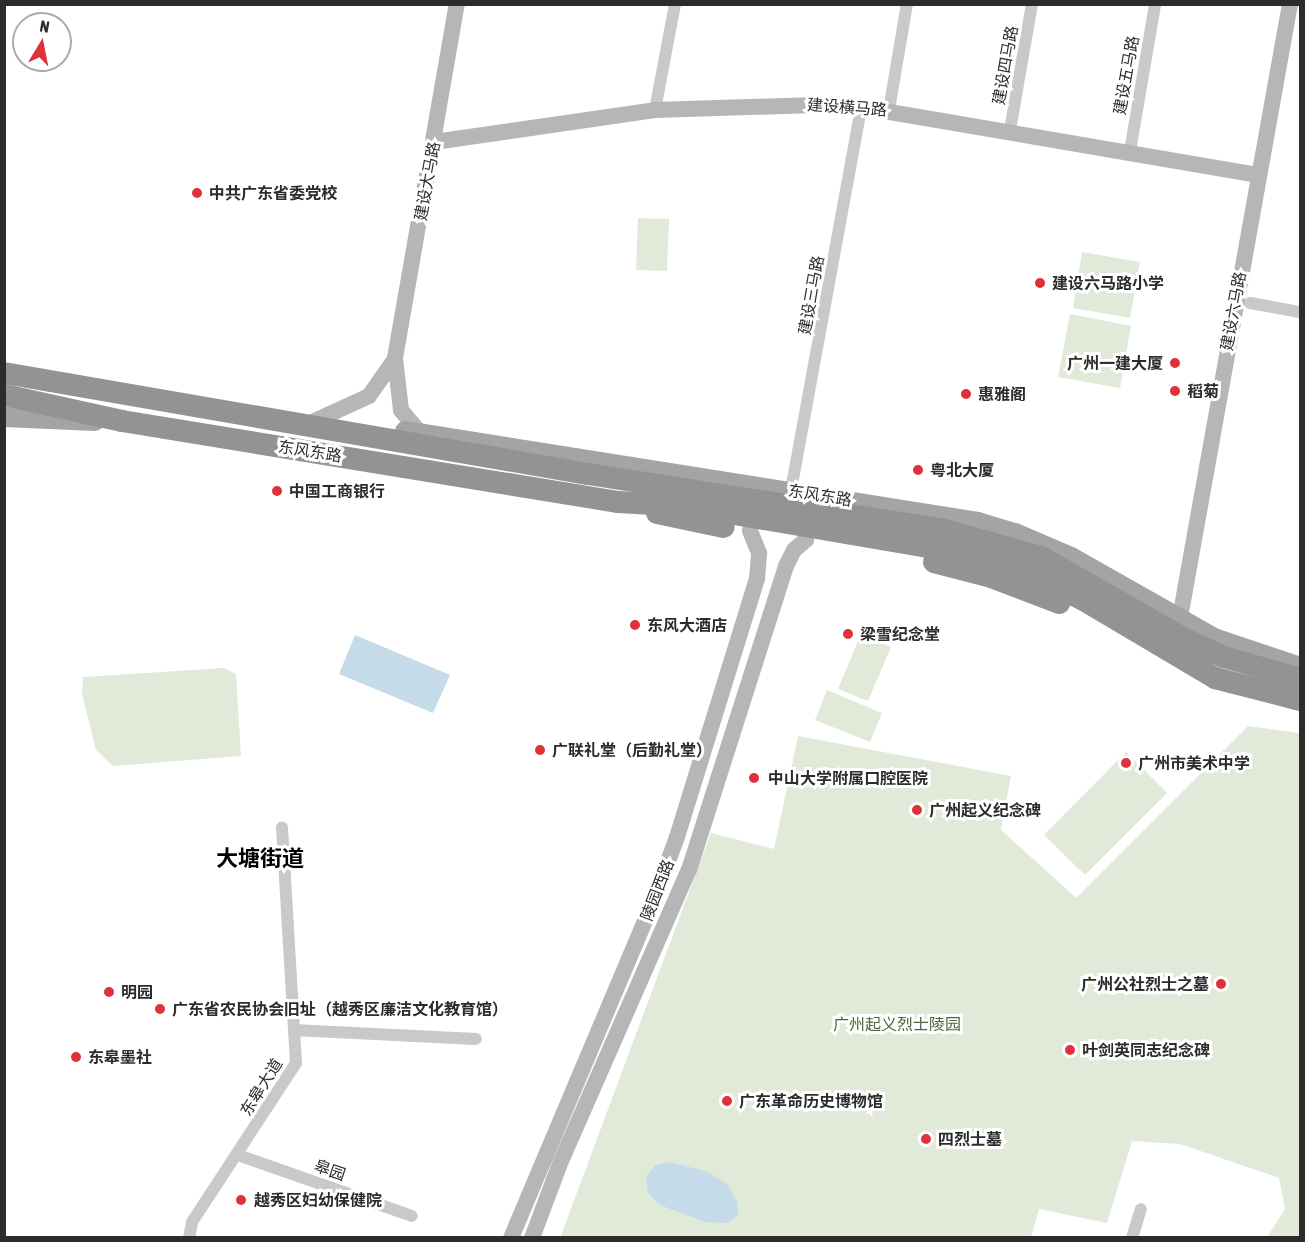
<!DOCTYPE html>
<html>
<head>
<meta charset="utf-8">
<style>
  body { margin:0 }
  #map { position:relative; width:1305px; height:1242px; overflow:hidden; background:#fff; font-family:"Asap Condensed","Noto Sans SC",sans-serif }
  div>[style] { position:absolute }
  .green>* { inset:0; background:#e1e9d9 }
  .water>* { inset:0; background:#c5dbe9 }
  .street>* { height:12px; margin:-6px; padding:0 6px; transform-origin:6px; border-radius:6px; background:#c9c9c9 }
  .secondary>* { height:16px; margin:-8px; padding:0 8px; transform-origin:8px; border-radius:8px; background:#b6b6b6 }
  .primary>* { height:20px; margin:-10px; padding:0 10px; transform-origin:10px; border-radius:10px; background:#a4a4a4 }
  .highway>* { height:22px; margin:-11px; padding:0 11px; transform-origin:11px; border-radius:11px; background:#939393 }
  .highway-bridge>* { height:22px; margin:-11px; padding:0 11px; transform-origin:11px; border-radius:11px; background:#939393 }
  .dots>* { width:16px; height:16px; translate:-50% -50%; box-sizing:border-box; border:3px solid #fff; border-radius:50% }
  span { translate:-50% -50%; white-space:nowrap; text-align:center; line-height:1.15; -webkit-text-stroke:6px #fff; paint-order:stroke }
  .street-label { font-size:16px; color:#2c2c2c }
  .poi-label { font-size:16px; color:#2c2c2c; font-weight:700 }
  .left { translate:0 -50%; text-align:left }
  .right { translate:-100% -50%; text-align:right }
  .park-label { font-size:16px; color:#4e663b }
  .district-label { font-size:22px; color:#000; font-weight:700 }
  .frame { position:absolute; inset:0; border:6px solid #2c2c2c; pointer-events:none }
  .north { position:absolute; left:12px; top:12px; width:60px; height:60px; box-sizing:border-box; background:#fff; border:2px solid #ababab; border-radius:50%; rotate:10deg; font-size:16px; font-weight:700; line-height:24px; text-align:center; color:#2c2c2c }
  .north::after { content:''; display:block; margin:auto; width:21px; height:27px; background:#e0303a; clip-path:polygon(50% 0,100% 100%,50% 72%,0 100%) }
</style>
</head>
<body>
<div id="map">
  <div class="green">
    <i style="clip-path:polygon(638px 218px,669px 219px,667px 271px,636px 270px)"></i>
    <i style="clip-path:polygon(1082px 252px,1140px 262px,1130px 318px,1073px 308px)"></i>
    <i style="clip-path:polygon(1070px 314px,1131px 326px,1120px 388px,1058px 377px)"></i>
    <i style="clip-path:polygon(861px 634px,891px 647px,868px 701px,838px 689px)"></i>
    <i style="clip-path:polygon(224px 668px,236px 674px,241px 756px,113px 766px,96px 750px,82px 694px,83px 677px)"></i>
    <i style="clip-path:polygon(827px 690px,882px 713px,870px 742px,815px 720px)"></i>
    <i style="clip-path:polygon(1248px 726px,1300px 733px,1300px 1237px,1267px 1237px,1285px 1209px,1279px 1178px,1180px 1144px,1132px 1141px,1107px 1223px,1039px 1209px,1031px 1237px,560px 1238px,711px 833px,774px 849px,798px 736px,1011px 776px,1001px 830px,1076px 898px)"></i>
    <i style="clip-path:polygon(1126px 752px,1167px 793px,1085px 875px,1044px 835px)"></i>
  </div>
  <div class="water">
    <i style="clip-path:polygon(355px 635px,450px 675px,433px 713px,339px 674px)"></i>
    <i style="clip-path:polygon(670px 1162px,708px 1172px,728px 1185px,737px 1202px,738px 1215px,728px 1223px,705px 1222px,660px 1205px,648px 1193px,646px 1176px,656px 1165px)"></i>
  </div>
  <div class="street">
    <i style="left:655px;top:110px;width:108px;rotate:-79.3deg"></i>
    <i style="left:889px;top:110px;width:108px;rotate:-80.4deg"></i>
    <i style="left:1010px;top:130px;width:128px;rotate:-80.1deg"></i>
    <i style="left:1130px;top:151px;width:149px;rotate:-80.3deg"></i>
    <i style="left:1250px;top:303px;width:51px;rotate:10.2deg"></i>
    <i style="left:791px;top:490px;width:391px;rotate:-79.6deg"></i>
    <i style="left:294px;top:1030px;width:182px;rotate:2.8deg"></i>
    <i style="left:238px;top:1155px;width:184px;rotate:19.3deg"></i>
    <i style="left:189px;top:1238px;width:16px;rotate:-79deg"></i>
    <i style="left:192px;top:1222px;width:190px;rotate:-56.8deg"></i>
    <i style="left:296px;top:1063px;width:236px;rotate:-93.4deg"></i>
    <i style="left:1132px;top:1238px;width:30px;rotate:-73deg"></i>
  </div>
  <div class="secondary">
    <i style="left:434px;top:142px;width:223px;rotate:-8.2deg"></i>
    <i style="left:655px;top:110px;width:188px;rotate:-1.8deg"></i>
    <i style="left:843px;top:104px;width:420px;rotate:9.7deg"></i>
    <i style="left:310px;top:423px;width:65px;rotate:-24.6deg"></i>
    <i style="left:369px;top:396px;width:45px;rotate:-54.9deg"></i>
    <i style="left:421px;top:434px;width:31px;rotate:-130deg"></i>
    <i style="left:401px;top:410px;width:52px;rotate:-96.6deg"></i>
    <i style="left:395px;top:358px;width:359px;rotate:-80.1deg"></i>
    <i style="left:1178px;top:629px;width:635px;rotate:-79.84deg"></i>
    <i style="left:511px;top:1238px;width:359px;rotate:-67.1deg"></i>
    <i style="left:651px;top:907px;width:75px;rotate:-69.6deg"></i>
    <i style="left:677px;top:837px;width:271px;rotate:-72.8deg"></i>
    <i style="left:757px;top:578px;width:25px;rotate:-85deg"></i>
    <i style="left:759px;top:553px;width:24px;rotate:-112deg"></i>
    <i style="left:532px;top:1238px;width:82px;rotate:-69.4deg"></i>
    <i style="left:561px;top:1161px;width:318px;rotate:-66.3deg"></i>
    <i style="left:689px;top:870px;width:319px;rotate:-72.3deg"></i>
    <i style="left:786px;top:566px;width:18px;rotate:-63deg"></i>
    <i style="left:794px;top:550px;width:16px;rotate:-40deg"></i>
  </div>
  <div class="primary">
    <i style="left:4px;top:417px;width:91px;rotate:2.5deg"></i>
    <i style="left:405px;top:431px;width:580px;rotate:9.02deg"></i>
    <i style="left:978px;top:522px;width:39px;rotate:17deg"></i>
    <i style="left:1015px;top:533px;width:61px;rotate:23.2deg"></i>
    <i style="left:1071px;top:557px;width:164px;rotate:29.5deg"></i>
    <i style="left:1214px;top:638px;width:91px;rotate:18.6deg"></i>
  </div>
  <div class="highway">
    <i style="left:4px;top:373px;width:593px;rotate:9.81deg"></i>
    <i style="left:588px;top:474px;width:361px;rotate:8.9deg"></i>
    <i style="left:4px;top:395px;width:121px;rotate:12.4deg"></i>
    <i style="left:122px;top:421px;width:503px;rotate:9.27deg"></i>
    <i style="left:618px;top:502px;width:70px;rotate:3.3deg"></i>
    <i style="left:688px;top:506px;width:286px;rotate:9.7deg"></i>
    <i style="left:970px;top:554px;width:71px;rotate:18.9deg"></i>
    <i style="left:1037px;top:577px;width:50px;rotate:26.1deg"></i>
    <i style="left:1082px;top:599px;width:155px;rotate:30.7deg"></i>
    <i style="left:1215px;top:678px;width:88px;rotate:14.5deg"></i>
    <i style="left:657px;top:513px;width:68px;rotate:11.8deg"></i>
    <i style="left:934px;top:562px;width:59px;rotate:14.7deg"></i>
    <i style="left:991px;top:577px;width:73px;rotate:20.9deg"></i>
  </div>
  <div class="highway-bridge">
    <i style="left:945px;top:530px;width:102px;rotate:15.9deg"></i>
    <i style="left:1043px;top:558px;width:166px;rotate:29.7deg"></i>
    <i style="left:1187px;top:640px;width:41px;rotate:24.7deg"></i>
    <i style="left:1224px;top:657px;width:79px;rotate:16.1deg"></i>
  </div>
  <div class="dots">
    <i style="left:197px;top:193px;background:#e0303a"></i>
    <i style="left:1040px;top:283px;background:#e0303a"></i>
    <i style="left:1175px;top:363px;background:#e0303a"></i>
    <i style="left:1175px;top:391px;background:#e0303a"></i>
    <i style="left:966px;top:394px;background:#e0303a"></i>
    <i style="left:918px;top:470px;background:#e0303a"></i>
    <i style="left:277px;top:491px;background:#e0303a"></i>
    <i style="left:635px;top:625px;background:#e0303a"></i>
    <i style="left:848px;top:634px;background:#e0303a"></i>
    <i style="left:540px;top:750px;background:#e0303a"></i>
    <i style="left:1126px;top:763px;background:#e0303a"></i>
    <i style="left:754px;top:778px;background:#e0303a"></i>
    <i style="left:917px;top:810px;background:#e0303a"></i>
    <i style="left:1221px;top:984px;background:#e0303a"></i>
    <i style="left:109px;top:992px;background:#e0303a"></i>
    <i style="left:160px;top:1009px;background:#e0303a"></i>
    <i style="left:1070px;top:1050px;background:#e0303a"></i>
    <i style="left:76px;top:1057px;background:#e0303a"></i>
    <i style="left:727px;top:1101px;background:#e0303a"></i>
    <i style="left:926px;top:1139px;background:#e0303a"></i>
    <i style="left:241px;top:1200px;background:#e0303a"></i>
  </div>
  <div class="street-label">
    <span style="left:1005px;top:65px;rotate:-80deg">建设四马路</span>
    <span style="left:1126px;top:75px;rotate:-80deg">建设五马路</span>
    <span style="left:847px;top:107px;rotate:4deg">建设横马路</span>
    <span style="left:427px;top:181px;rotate:-80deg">建设大马路</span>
    <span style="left:811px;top:295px;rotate:-80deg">建设三马路</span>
    <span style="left:1233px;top:311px;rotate:-80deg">建设六马路</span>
    <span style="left:310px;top:451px;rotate:9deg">东风东路</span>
    <span style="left:820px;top:495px;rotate:9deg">东风东路</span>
    <span style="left:657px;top:890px;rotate:-69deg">陵园西路</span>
    <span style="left:261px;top:1087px;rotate:-58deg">东皋大道</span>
    <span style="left:330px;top:1170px;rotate:19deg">皋园</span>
  </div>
  <div class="poi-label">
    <span class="left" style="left:209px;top:193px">中共广东省委党校</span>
    <span class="left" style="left:1052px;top:283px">建设六马路小学</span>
    <span class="right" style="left:1163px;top:363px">广州一建大厦</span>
    <span class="left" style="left:1187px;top:391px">稻菊</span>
    <span class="left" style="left:978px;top:394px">惠雅阁</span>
    <span class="left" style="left:930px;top:470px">粤北大厦</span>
    <span class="left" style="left:289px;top:491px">中国工商银行</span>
    <span class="left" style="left:647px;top:625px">东风大酒店</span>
    <span class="left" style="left:860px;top:634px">梁雪纪念堂</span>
    <span class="left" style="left:552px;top:750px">广联礼堂（后勤礼堂）</span>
    <span class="left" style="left:1138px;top:763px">广州市美术中学</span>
    <span class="left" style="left:768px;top:778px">中山大学附属口腔医院</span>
    <span class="left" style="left:929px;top:810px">广州起义纪念碑</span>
    <span class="right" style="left:1209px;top:984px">广州公社烈士之墓</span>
    <span class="left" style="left:121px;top:992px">明园</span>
    <span class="left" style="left:172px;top:1009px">广东省农民协会旧址（越秀区廉洁文化教育馆）</span>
    <span class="left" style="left:1082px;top:1050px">叶剑英同志纪念碑</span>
    <span class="left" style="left:88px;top:1057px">东皋墨社</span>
    <span class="left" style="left:739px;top:1101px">广东革命历史博物馆</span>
    <span class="left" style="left:938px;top:1139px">四烈士墓</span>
    <span class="left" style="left:254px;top:1200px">越秀区妇幼保健院</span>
  </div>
  <div class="park-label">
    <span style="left:897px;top:1024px">广州起义烈士陵园</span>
  </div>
  <div class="district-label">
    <span style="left:260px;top:859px">大塘街道</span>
  </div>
  <div class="frame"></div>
  <div class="north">N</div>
</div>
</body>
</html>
